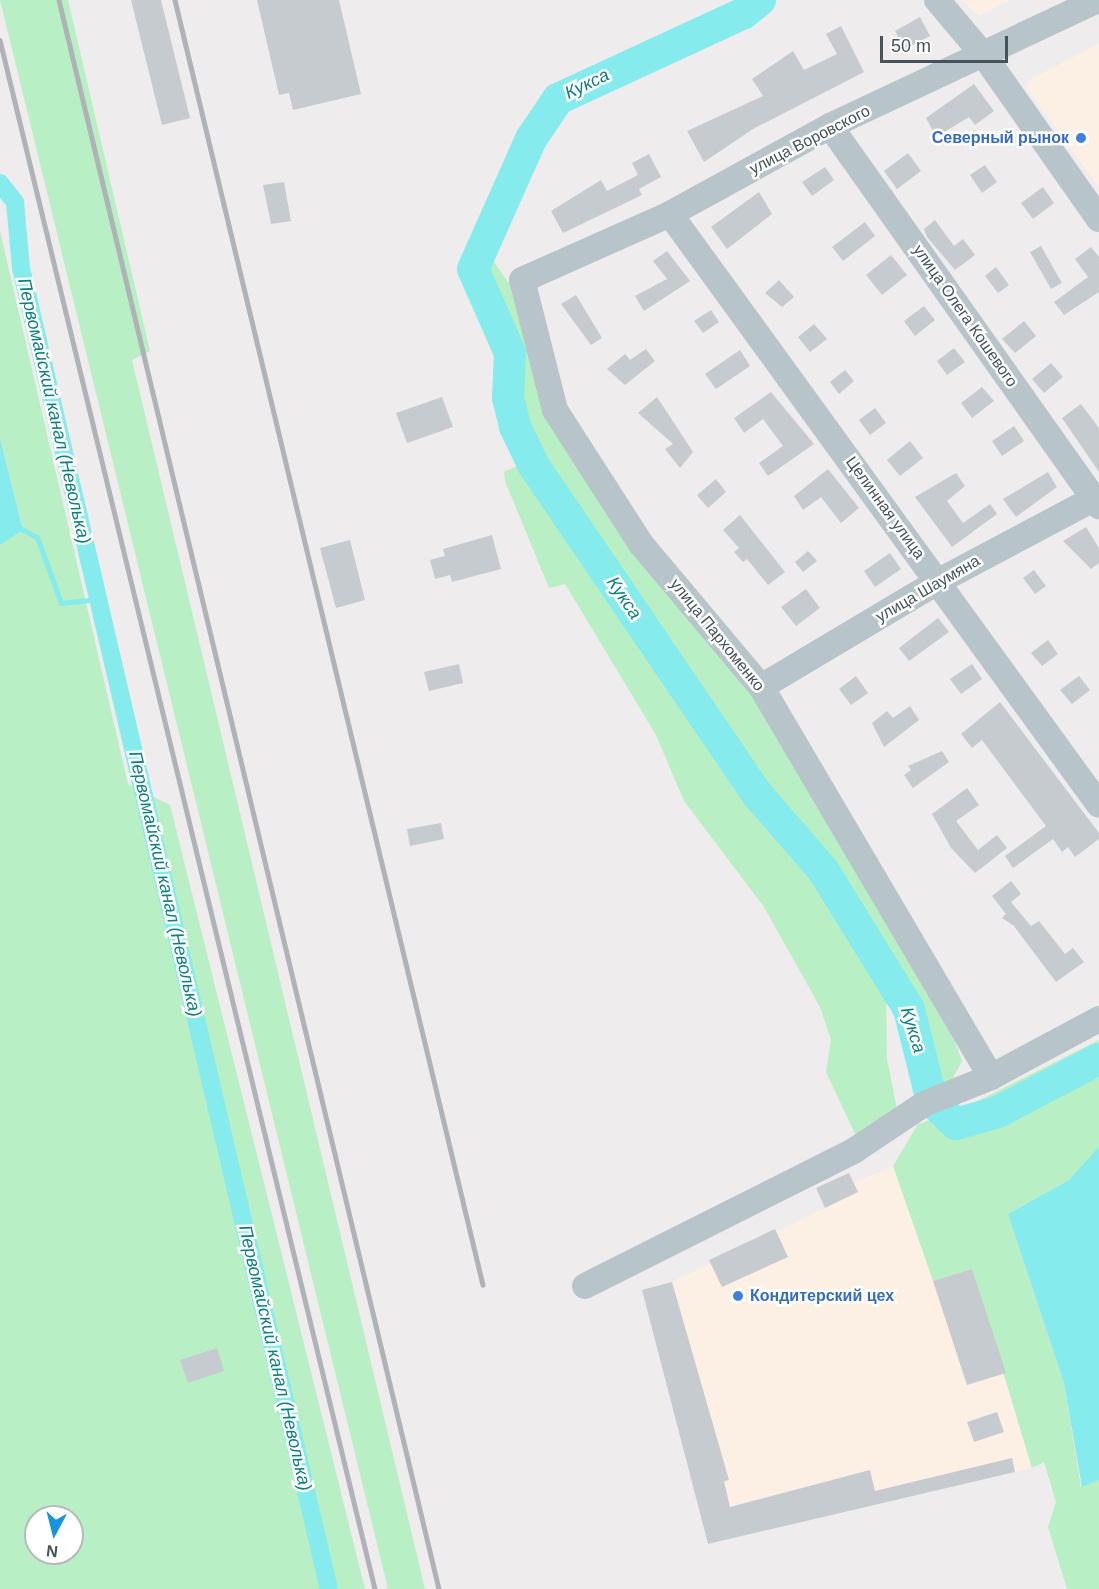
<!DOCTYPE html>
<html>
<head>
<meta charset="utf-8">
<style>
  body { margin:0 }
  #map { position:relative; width:1099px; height:1589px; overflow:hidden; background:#efeced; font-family:Helvetica,sans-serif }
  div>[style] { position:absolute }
  .commercial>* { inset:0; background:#fcf0e4 }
  .green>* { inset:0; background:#b9efc4 }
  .water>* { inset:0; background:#85ebed }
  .stream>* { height:5px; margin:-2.5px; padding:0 2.5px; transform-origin:2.5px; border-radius:2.5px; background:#85ebed }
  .canal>* { height:18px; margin:-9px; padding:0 9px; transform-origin:9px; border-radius:9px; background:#85ebed }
  .river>* { height:32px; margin:-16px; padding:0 16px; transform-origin:16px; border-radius:16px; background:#85ebed }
  .building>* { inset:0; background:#c6cbd0 }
  .minor>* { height:26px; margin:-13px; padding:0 13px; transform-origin:13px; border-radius:13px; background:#b7c4ca }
  .rail>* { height:4.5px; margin:-2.25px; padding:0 2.25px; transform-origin:2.25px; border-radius:2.25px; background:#afb3b7 }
  .dots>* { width:16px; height:16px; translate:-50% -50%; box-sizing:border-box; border:3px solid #fff; border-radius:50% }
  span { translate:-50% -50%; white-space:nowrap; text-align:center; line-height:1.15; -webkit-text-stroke:5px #fff; paint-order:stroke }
  .shop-label { font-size:16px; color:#366cbe; font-weight:700 }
  .right { translate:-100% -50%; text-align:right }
  .left { translate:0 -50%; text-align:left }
  .street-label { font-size:16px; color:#45545a }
  .water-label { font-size:18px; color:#0c7f82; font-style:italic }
  .north { position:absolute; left:24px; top:1505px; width:60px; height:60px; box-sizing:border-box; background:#fff; border:2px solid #b5bbbd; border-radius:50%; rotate:187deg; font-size:16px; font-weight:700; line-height:24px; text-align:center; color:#45545a }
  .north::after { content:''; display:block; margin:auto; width:21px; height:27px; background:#1694e0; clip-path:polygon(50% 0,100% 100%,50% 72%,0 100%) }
  .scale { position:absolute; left:880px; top:36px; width:128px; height:27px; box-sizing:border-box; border:3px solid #45545a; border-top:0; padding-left:8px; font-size:18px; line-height:21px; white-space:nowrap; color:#45545a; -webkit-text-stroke:4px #fff; paint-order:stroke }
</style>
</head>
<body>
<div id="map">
  <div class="commercial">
    <i style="clip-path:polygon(961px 0,1010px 0,979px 16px)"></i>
    <i style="clip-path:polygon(1099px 44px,1099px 187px,1026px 88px,1031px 79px)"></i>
    <i style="clip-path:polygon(893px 1166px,933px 1281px,972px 1269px,1032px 1468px,708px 1544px,642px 1290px,672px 1282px,825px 1208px,816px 1188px,849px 1173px,854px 1183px)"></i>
  </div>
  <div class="green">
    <i style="clip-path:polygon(0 0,68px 0,150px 351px,132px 360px,425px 1589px,388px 1589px)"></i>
    <i style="clip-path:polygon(evenodd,0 231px,128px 784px,170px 805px,365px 1589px,0 1589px,0 545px,23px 529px,0 438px,0 231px,36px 1517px,72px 1517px,72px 1553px,36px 1553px,36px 1517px)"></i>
    <i style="clip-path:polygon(490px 256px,510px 285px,542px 404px,756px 697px,954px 1040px,962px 1061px,950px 1083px,938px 1089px,912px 1001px,818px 854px,756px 780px,537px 454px,516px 392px,517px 355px,481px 269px)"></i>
    <i style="clip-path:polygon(523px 463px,691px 718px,816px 875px,886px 995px,887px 1059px,897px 1109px,886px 1120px,855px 1134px,826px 1072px,831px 1040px,820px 1007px,764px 907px,684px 801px,656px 735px,565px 584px,549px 588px,505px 481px,504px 472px)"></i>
    <i style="clip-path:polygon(1099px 1040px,1099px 1147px,1093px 1159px,1069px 1180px,1008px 1214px,1064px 1383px,1081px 1487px,1099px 1480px,1099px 1589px,1067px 1589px,1048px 1527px,1056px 1502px,1044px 1462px,1032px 1468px,972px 1269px,933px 1281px,893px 1166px,918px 1124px,956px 1112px)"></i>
  </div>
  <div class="water">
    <i style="clip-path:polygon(0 438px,23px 530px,0 545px)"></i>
    <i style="clip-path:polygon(1099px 1147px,1099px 1480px,1082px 1487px,1064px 1383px,1008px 1214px,1069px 1180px)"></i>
  </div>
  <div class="stream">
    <i style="left:18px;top:527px;width:21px;rotate:28deg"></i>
    <i style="left:37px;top:537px;width:70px;rotate:70deg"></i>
    <i style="left:61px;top:603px;width:36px;rotate:-6deg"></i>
  </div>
  <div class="canal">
    <i style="left:0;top:183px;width:24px;rotate:52deg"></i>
    <i style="left:15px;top:202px;width:66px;rotate:84.8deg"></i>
    <i style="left:21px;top:268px;width:1356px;rotate:76.88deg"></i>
  </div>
  <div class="river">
    <i style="left:760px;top:0;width:21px;rotate:141deg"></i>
    <i style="left:744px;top:13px;width:205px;rotate:155.2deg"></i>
    <i style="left:558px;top:99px;width:48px;rotate:124deg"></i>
    <i style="left:531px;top:139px;width:142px;rotate:114deg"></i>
    <i style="left:473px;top:269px;width:92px;rotate:66.2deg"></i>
    <i style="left:510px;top:353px;width:45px;rotate:92.5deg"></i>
    <i style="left:508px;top:398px;width:30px;rotate:76deg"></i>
    <i style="left:515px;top:427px;width:43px;rotate:64deg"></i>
    <i style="left:534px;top:466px;width:397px;rotate:55.8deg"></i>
    <i style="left:757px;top:794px;width:101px;rotate:49deg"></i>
    <i style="left:823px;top:870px;width:163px;rotate:58.3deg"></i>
    <i style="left:909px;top:1009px;width:95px;rotate:76deg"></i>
    <i style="left:932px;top:1101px;width:33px;rotate:44deg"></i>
    <i style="left:956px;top:1124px;width:44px;rotate:-15.9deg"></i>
    <i style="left:998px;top:1112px;width:114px;rotate:-27.7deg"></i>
  </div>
  <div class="building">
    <i style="clip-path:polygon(131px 0,161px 0,190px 118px,162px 125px)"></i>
    <i style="clip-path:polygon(257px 0,339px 0,361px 94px,293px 110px,289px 93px,279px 95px)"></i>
    <i style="clip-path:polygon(920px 17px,930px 36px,905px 49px,895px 31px)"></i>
    <i style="clip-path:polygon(841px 26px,864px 72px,753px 129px,704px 162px,687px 131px,763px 96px,752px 79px,793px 51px,804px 70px,837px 54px,826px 34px)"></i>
    <i style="clip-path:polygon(974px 84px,994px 111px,975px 125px,969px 117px,936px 137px,926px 118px)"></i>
    <i style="clip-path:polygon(908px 153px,921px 171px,897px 189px,884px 171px)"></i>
    <i style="clip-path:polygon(649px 154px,661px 177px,639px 189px,642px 195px,563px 233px,551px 211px,601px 180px,607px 191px,638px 175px,632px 163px)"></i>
    <i style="clip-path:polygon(985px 165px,997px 182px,982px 193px,970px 175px)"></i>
    <i style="clip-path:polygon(825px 167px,834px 180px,812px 196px,802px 182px)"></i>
    <i style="clip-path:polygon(284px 182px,291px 221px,271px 224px,263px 185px)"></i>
    <i style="clip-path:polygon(1043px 187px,1054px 203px,1033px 219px,1021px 203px)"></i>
    <i style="clip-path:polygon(759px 192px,772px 214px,727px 249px,711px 227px)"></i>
    <i style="clip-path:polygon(935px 220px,954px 246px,963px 239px,975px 255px,955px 270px,927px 237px,924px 229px)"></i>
    <i style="clip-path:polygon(865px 222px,875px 236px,843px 261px,832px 247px)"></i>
    <i style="clip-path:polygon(1041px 246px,1062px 283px,1051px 289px,1030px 252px)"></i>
    <i style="clip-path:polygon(1091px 247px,1099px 257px,1099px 292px,1064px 315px,1054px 302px,1088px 277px,1075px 259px)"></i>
    <i style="clip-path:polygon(667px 251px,690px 281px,644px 311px,635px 296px,667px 279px,653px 261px)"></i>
    <i style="clip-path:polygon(891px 255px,907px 275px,882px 295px,866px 275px)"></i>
    <i style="clip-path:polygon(996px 267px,1009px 285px,998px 293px,985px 276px)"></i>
    <i style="clip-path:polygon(779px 280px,794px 297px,782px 307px,765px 293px)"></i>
    <i style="clip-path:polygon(576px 295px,602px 338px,591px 345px,561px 304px)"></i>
    <i style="clip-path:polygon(924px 306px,935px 320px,915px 336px,904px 321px)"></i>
    <i style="clip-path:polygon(711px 310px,719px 322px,703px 333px,694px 321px)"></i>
    <i style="clip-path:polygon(1024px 321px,1036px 336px,1015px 353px,1002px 339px)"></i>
    <i style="clip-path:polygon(814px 324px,827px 339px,810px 352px,798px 337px)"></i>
    <i style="clip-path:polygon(954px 348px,965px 362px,947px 375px,937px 361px)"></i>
    <i style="clip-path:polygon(646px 349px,655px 361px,625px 385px,607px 369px,625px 354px,630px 360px)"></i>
    <i style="clip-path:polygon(740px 350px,750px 366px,716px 389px,705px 374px)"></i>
    <i style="clip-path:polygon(1051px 363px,1063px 377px,1044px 393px,1032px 379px)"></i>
    <i style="clip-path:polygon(845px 370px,854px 381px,839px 394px,830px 382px)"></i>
    <i style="clip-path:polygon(982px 387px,994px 401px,972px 418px,961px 403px)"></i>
    <i style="clip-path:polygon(771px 392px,814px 444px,768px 476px,759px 463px,783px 446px,763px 419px,744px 433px,734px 418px)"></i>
    <i style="clip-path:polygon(442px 397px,453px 427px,407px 443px,396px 413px)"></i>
    <i style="clip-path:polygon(657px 397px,693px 452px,680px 468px,665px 449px,673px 444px,638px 413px)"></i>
    <i style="clip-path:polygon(1081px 404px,1099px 428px,1099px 472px,1062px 418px)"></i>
    <i style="clip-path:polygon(875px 408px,886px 423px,870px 435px,859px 420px)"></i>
    <i style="clip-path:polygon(1014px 426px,1024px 441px,1002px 456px,992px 441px)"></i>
    <i style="clip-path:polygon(910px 441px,923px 458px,900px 476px,887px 460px)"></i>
    <i style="clip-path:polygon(828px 469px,859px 508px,841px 523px,821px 497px,803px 510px,794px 496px)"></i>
    <i style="clip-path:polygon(1048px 472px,1057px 487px,1016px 517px,1003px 499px)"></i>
    <i style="clip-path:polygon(956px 473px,965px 486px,947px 501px,963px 523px,990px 504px,997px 514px,952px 547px,915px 497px)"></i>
    <i style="clip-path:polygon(716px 479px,726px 492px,708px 508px,697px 495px)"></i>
    <i style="clip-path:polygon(740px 515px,785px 572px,768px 585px,747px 559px,743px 562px,734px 552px,739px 548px,723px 530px)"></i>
    <i style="clip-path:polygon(1086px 527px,1099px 548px,1099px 563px,1091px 569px,1063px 541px)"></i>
    <i style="clip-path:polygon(492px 535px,501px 569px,452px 582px,450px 575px,435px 579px,430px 560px,445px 556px,443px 549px)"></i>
    <i style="clip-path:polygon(350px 540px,365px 600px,336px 608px,320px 548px)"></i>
    <i style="clip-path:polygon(808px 551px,817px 561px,803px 572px,795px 562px)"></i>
    <i style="clip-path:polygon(890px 553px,901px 569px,875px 587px,864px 571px)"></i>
    <i style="clip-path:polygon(1034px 570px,1046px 586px,1035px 594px,1023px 578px)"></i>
    <i style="clip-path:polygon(806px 589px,820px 608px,796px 626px,781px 607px)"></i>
    <i style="clip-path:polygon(938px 618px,949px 632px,909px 661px,899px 648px)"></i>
    <i style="clip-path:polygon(1048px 640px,1058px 654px,1042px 666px,1031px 653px)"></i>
    <i style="clip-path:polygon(459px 664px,463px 683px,429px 691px,424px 672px)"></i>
    <i style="clip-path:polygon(972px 664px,982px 679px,961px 694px,950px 679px)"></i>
    <i style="clip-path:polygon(856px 676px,868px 693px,851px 705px,839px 689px)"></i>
    <i style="clip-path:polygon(1079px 676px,1090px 690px,1072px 704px,1060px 690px)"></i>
    <i style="clip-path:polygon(1000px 702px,1099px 833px,1099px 839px,1075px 857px,1068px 847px,1062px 852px,1053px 839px,1013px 868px,1005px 856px,1046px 826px,982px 740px,972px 748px,961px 734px)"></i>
    <i style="clip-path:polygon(910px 706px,919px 720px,884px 747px,872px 723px,887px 711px,893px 718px)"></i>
    <i style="clip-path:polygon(942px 751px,949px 762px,913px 788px,904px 775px,911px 770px,908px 766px)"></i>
    <i style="clip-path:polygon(967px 788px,979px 805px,956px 821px,978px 850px,997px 835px,1007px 848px,975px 873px,951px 848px,932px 814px)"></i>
    <i style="clip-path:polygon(441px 823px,444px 839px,410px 846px,407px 829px)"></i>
    <i style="clip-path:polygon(1011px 881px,1021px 894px,1011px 902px,1031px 926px,1039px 921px,1065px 954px,1073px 948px,1084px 962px,1056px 982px,1014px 926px,1002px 918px,1006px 914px,992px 896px)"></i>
    <i style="clip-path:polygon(849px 1173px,858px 1192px,825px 1208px,816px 1188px)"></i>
    <i style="clip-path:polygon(775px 1229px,788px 1257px,722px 1287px,709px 1260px)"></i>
    <i style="clip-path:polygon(972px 1269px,1006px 1373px,967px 1385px,933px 1281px)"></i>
    <i style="clip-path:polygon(672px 1282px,729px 1480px,724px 1481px,730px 1507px,870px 1470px,875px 1491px,1012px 1458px,1015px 1472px,708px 1544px,642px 1290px)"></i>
    <i style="clip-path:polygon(217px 1348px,224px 1371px,188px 1383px,180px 1360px)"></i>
    <i style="clip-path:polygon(997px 1412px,1004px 1432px,974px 1442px,967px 1422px)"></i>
  </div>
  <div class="minor">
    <i style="left:937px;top:0;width:75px;rotate:49.9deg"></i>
    <i style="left:985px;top:57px;width:198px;rotate:54.9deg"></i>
    <i style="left:830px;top:126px;width:466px;rotate:54.7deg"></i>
    <i style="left:670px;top:214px;width:730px;rotate:54.02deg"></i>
    <i style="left:761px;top:687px;width:207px;rotate:-30.8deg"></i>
    <i style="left:939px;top:581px;width:181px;rotate:-28deg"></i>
    <i style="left:991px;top:1077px;width:453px;rotate:-120.5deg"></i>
    <i style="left:761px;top:687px;width:187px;rotate:-130deg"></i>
    <i style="left:641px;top:544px;width:159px;rotate:-122.7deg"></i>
    <i style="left:555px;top:410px;width:134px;rotate:-104.2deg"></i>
    <i style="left:522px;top:280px;width:162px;rotate:-24deg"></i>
    <i style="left:670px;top:214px;width:183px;rotate:-28.8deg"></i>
    <i style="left:830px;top:126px;width:296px;rotate:-25.2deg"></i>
    <i style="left:585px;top:1286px;width:302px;rotate:-26.7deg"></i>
    <i style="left:855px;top:1150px;width:83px;rotate:-33.7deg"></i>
    <i style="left:924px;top:1104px;width:72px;rotate:-21.9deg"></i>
    <i style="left:991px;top:1077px;width:123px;rotate:-28.2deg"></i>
  </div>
  <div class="rail">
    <i style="left:59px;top:0;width:1634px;rotate:76.55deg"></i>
    <i style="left:175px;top:0;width:1321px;rotate:76.52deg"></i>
    <i style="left:0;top:40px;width:1594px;rotate:76.39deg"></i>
  </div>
  <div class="dots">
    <i style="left:1081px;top:138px;background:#3f7fe0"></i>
    <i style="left:738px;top:1296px;background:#3f7fe0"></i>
  </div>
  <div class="shop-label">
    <span class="right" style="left:1069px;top:138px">Северный рынок</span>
    <span class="left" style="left:750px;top:1296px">Кондитерский цех</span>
  </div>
  <div class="street-label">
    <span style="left:810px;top:140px;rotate:-27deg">улица Воровского</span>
    <span style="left:965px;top:316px;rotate:55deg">улица Олега Кошевого</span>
    <span style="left:885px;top:508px;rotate:54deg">Целинная улица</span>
    <span style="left:928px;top:589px;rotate:-30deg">улица Шаумяна</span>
    <span style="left:717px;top:635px;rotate:51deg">улица Пархоменко</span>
  </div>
  <div class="water-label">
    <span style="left:587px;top:84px;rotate:-26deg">Кукса</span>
    <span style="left:54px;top:411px;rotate:77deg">Первомайский канал (Неволька)</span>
    <span style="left:624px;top:598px;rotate:56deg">Кукса</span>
    <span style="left:165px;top:884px;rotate:77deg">Первомайский канал (Неволька)</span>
    <span style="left:913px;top:1030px;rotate:73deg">Кукса</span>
    <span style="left:275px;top:1358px;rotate:77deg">Первомайский канал (Неволька)</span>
  </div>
  <div class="north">N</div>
  <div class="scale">50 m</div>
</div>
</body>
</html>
